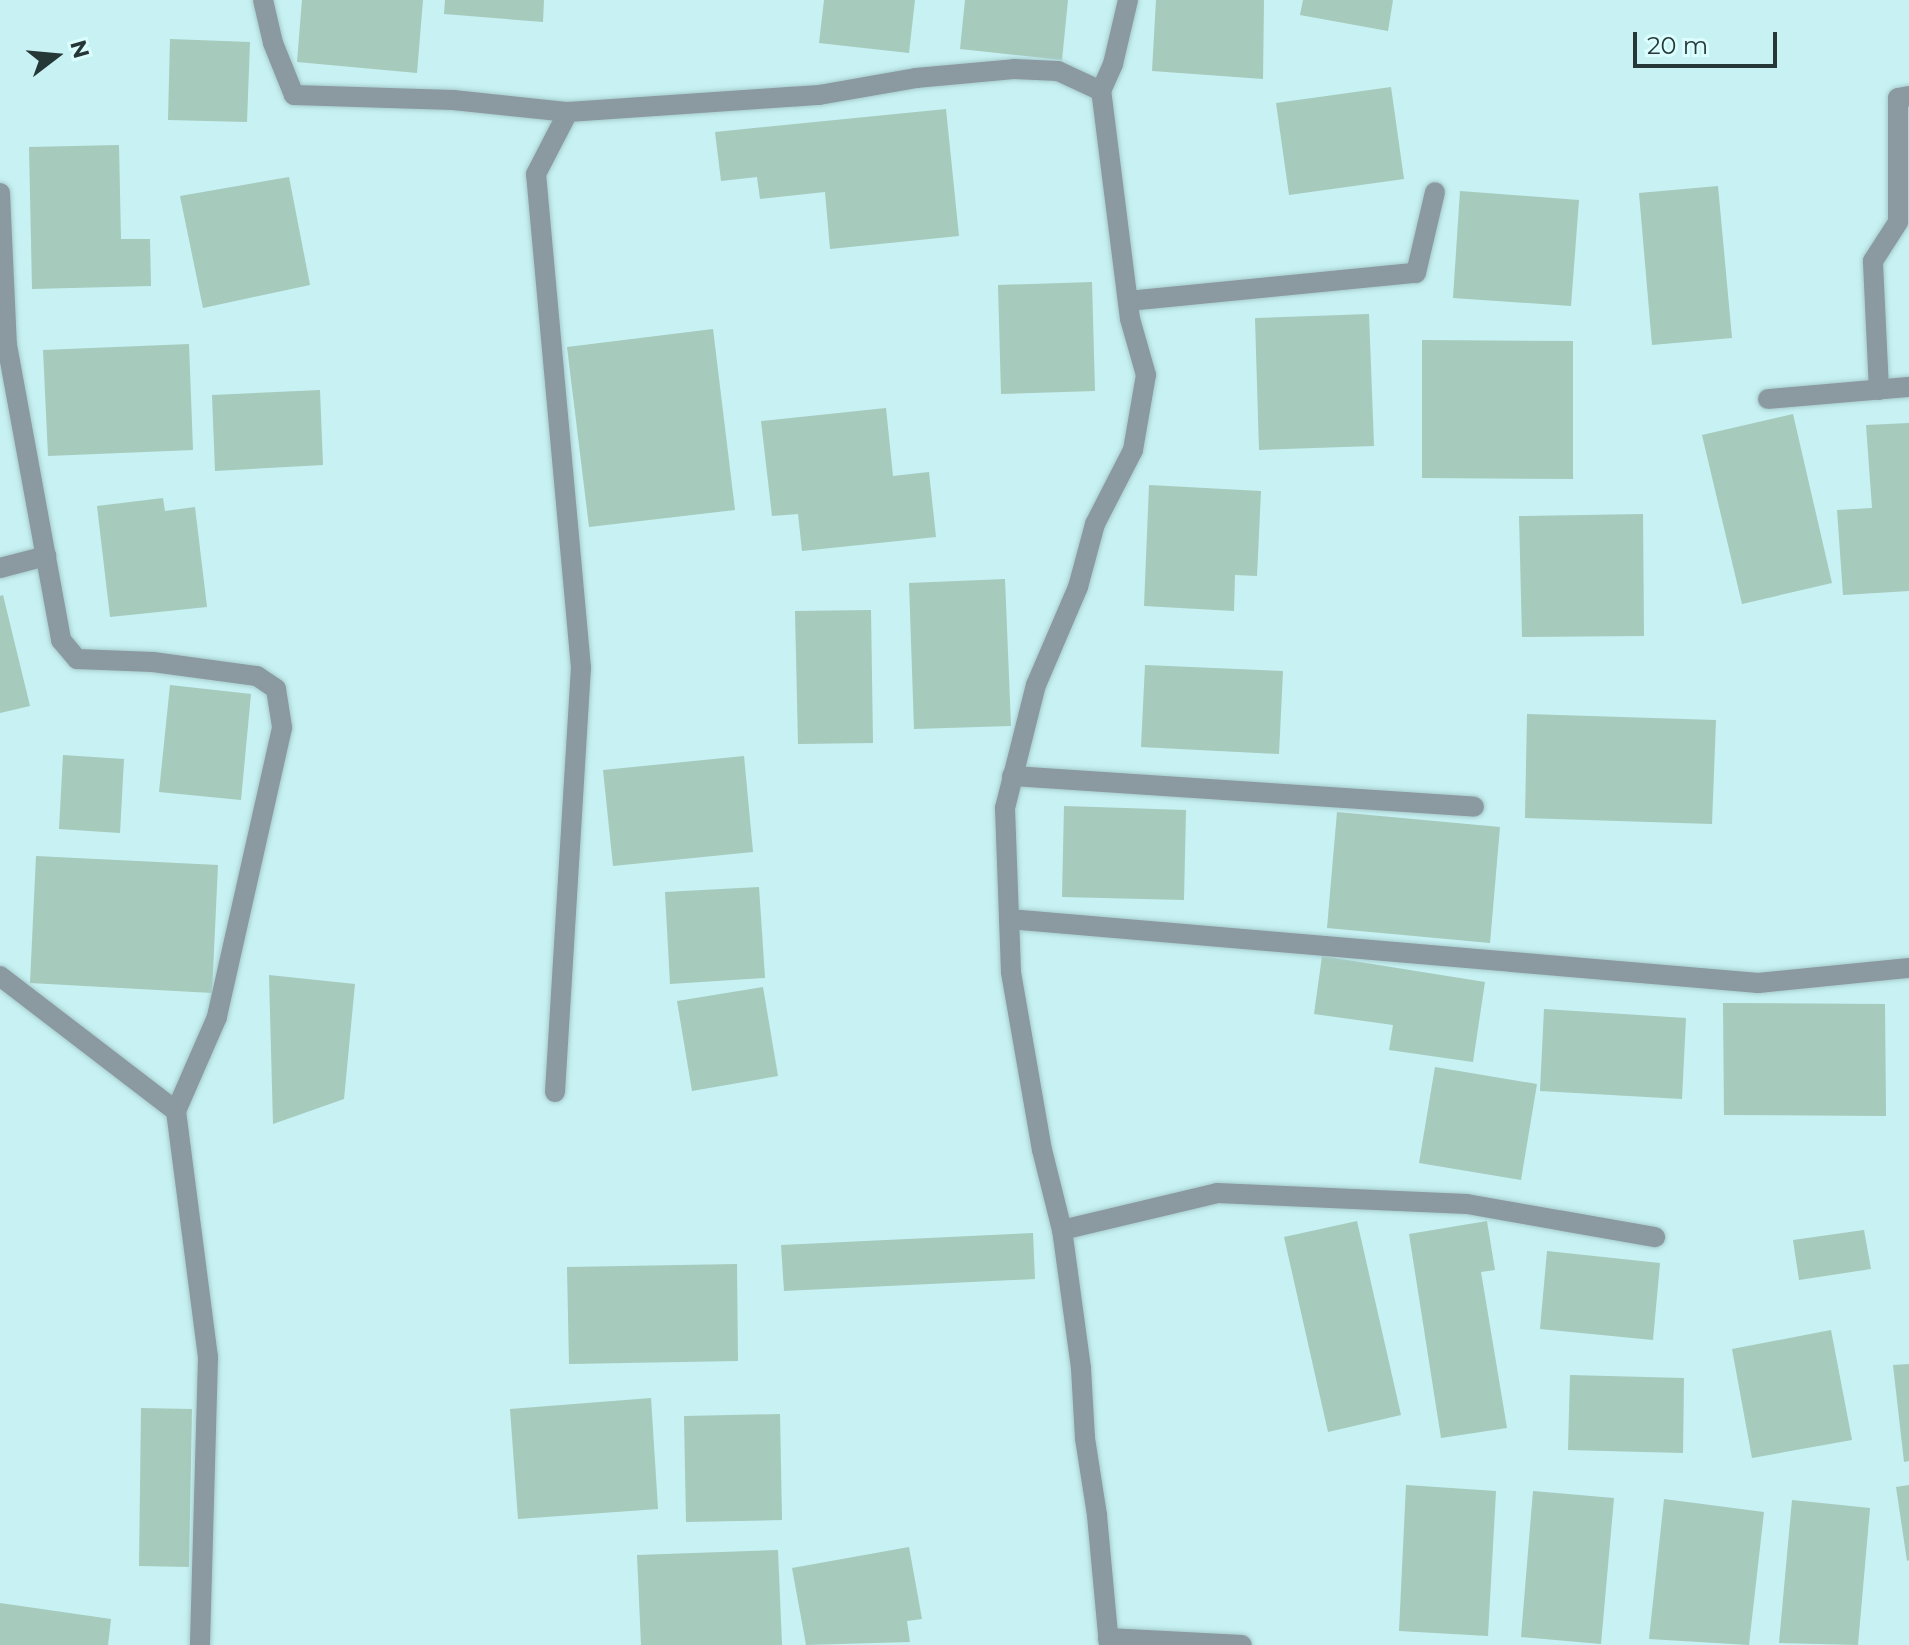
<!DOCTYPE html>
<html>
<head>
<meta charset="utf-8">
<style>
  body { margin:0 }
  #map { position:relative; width:1909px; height:1645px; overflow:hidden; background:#c7f1f3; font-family:Montserrat,sans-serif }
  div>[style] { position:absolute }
  .building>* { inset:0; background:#a6cabc }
  .roads { filter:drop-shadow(0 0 2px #a7cccd) drop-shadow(0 0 2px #a7cccd) }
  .street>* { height:20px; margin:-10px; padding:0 10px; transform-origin:10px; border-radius:10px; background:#8b99a0 }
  span { translate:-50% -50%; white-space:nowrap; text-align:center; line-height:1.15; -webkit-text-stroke:6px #dbfdfe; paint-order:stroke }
  .north { position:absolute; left:16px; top:16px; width:80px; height:80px; -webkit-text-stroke:6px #dbfdfe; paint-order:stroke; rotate:74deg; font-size:22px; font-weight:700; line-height:32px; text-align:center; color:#263737 }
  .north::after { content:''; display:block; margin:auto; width:28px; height:36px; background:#263737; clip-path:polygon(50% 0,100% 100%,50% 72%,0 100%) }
  .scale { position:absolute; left:1633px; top:32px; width:144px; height:36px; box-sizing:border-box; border:4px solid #263737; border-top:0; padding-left:10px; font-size:24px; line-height:28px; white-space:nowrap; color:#263737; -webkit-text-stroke:6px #dbfdfe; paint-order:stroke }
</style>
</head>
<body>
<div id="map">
  <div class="building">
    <i style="clip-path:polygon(302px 0,423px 0,417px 73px,297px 62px)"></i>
    <i style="clip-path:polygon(445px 0,544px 0,543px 22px,444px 14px)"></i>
    <i style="clip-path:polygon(824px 0,915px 0,909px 53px,819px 43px)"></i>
    <i style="clip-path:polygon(965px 0,1068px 0,1062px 60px,960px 49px)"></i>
    <i style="clip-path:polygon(1156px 0,1264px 0,1263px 79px,1152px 71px)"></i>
    <i style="clip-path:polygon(1303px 0,1393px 0,1388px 31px,1300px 15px)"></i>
    <i style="clip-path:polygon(170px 39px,250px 42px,247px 122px,168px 120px)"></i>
    <i style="clip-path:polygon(1391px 87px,1404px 179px,1289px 195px,1276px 103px)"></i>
    <i style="clip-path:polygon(946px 109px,959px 236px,830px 249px,825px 192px,760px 199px,757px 177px,721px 181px,715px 132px)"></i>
    <i style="clip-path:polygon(119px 145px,121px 239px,150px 239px,151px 286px,32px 289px,29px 147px)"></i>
    <i style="clip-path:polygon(289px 177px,310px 285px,203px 308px,180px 196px)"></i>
    <i style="clip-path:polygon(1718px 186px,1732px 338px,1652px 345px,1639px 193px)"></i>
    <i style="clip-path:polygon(1460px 191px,1579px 200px,1571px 306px,1453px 298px)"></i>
    <i style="clip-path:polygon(1092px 282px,1095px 391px,1001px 394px,998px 285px)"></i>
    <i style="clip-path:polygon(1369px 314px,1374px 446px,1259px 450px,1255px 318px)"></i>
    <i style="clip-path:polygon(713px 329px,735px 510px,589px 527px,567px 347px)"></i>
    <i style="clip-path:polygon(1422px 340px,1573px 341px,1573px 479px,1422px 478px)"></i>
    <i style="clip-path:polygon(189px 344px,193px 450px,48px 456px,43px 350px)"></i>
    <i style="clip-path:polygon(320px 390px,323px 465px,215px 471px,212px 395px)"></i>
    <i style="clip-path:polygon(886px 408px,893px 476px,929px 472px,936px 537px,802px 551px,798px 514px,772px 516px,761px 421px)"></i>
    <i style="clip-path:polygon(1793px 414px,1832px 583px,1742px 604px,1702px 435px)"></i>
    <i style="clip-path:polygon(1909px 423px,1909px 591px,1843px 595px,1837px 510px,1872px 508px,1866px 425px)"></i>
    <i style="clip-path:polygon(1149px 485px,1261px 491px,1257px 576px,1235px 575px,1234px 611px,1144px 606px)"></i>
    <i style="clip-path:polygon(163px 498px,165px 511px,195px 507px,207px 607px,110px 617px,97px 506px)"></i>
    <i style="clip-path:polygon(1643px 514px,1644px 636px,1522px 637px,1519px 516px)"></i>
    <i style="clip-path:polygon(1005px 579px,1011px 726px,914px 729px,909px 583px)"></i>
    <i style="clip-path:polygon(3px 595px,30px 706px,0 713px,0 596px)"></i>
    <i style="clip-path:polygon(871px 610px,873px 743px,798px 744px,795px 611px)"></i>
    <i style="clip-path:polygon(1145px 665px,1283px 671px,1279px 754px,1141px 747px)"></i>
    <i style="clip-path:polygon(170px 685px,251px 694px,241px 800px,159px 792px)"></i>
    <i style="clip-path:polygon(1527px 714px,1716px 720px,1712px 824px,1525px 818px)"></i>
    <i style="clip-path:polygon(63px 755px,124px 759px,120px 833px,59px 829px)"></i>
    <i style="clip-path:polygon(744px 756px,753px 852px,613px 866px,603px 770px)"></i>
    <i style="clip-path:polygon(1064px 806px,1186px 810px,1184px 900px,1062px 897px)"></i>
    <i style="clip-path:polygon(1337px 812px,1500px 827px,1490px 943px,1327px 928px)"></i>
    <i style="clip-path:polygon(36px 856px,218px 865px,212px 993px,30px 983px)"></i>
    <i style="clip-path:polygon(759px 887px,765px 978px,670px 984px,665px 892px)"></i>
    <i style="clip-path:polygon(1322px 956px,1485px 982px,1473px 1062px,1389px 1050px,1393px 1025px,1314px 1014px)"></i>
    <i style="clip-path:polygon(269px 975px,355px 984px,344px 1099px,273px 1124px)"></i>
    <i style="clip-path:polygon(763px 987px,778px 1076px,692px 1091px,677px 1001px)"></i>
    <i style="clip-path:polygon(1723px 1003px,1885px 1004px,1886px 1116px,1724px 1115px)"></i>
    <i style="clip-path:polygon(1544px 1009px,1686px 1018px,1682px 1099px,1540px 1091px)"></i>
    <i style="clip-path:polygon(1435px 1067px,1537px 1084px,1521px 1180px,1419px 1163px)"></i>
    <i style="clip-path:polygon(1357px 1221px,1401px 1415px,1328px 1432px,1284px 1237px)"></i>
    <i style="clip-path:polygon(1487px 1221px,1495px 1270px,1481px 1272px,1507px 1428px,1441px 1438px,1409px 1234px)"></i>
    <i style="clip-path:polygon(1864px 1230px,1871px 1269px,1799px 1280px,1793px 1240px)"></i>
    <i style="clip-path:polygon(1033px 1233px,1035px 1279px,784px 1291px,781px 1245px)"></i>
    <i style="clip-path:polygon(1547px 1251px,1660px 1263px,1653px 1340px,1540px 1329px)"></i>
    <i style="clip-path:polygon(737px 1264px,738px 1361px,569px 1364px,567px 1267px)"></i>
    <i style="clip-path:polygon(1831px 1330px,1852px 1440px,1752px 1458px,1732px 1349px)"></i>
    <i style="clip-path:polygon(1909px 1364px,1909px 1461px,1904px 1462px,1893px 1365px)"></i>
    <i style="clip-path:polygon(1570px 1375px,1684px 1378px,1683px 1453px,1568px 1450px)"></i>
    <i style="clip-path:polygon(651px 1398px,658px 1509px,518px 1519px,510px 1409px)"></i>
    <i style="clip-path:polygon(141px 1408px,192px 1409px,189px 1567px,139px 1566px)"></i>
    <i style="clip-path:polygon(780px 1414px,782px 1520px,686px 1522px,684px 1416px)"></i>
    <i style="clip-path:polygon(1406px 1485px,1496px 1491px,1488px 1636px,1399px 1631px)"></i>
    <i style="clip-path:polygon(1909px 1485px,1909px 1560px,1907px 1561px,1896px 1487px)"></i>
    <i style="clip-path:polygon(1533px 1491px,1614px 1498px,1601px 1644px,1521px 1637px)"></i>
    <i style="clip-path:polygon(1664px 1499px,1764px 1512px,1749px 1645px,1649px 1639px)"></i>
    <i style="clip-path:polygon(1792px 1500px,1870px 1508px,1858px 1645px,1779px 1643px)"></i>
    <i style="clip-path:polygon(909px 1547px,922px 1619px,907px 1621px,910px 1642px,806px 1645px,792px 1568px)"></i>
    <i style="clip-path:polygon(778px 1550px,782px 1645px,641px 1645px,637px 1555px)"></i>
    <i style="clip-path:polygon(0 1603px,111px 1619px,108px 1645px,0 1645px)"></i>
  </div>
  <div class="roads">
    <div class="street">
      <i style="left:263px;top:0;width:44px;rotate:76.9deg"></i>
      <i style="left:273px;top:43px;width:56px;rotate:68deg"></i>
      <i style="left:294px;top:95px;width:159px;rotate:1.8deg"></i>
      <i style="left:453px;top:100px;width:116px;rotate:6deg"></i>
      <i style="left:568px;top:112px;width:252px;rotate:-3.9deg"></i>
      <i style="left:819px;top:95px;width:98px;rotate:-9.9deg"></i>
      <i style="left:916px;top:78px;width:98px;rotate:-5.2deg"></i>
      <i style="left:1014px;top:69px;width:44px;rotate:2.6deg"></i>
      <i style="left:1058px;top:71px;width:47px;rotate:24.9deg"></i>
      <i style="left:0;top:193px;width:152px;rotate:87.4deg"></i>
      <i style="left:7px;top:345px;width:300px;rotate:79.6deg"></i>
      <i style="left:61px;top:640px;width:25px;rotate:50deg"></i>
      <i style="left:77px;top:659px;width:76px;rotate:2.3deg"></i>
      <i style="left:153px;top:662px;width:105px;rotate:7.7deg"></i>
      <i style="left:257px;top:676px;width:23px;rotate:34deg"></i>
      <i style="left:276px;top:689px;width:39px;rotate:81deg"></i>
      <i style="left:282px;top:728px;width:296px;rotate:102.7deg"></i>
      <i style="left:217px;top:1017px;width:103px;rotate:113.6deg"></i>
      <i style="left:176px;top:1111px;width:248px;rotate:82.6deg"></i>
      <i style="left:208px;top:1357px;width:288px;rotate:91.6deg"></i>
      <i style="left:1128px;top:301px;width:289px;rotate:-5.6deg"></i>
      <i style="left:1416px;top:273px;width:83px;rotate:-76.8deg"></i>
      <i style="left:1879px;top:390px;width:129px;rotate:-92.7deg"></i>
      <i style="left:1873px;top:261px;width:46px;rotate:-57.3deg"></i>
      <i style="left:1898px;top:222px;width:124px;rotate:-90deg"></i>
      <i style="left:1898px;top:98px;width:11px;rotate:-10deg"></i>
      <i style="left:1768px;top:399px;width:142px;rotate:-4.9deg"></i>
      <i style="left:0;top:568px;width:48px;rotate:-14.6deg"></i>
      <i style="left:1012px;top:776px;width:463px;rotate:3.8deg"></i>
      <i style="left:1009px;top:919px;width:752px;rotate:4.88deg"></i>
      <i style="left:1758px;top:983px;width:152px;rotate:-5.7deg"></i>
      <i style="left:0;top:976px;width:222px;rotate:37.5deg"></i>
      <i style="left:555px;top:1092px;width:425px;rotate:-86.5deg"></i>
      <i style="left:581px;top:668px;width:496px;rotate:-95.2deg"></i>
      <i style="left:536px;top:174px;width:70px;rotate:-62.7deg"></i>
      <i style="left:1062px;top:1230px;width:159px;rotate:-13.4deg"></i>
      <i style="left:1217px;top:1193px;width:250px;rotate:2.5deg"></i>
      <i style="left:1467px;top:1204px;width:191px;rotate:10deg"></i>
      <i style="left:1108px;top:1638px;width:134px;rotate:3deg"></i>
      <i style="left:1109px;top:1645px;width:131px;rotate:-95.3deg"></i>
      <i style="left:1097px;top:1515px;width:78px;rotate:-98.9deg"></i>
      <i style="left:1085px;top:1438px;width:70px;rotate:-93.3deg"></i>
      <i style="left:1081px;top:1368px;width:139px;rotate:-97.8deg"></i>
      <i style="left:1062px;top:1230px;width:82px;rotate:-104deg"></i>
      <i style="left:1042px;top:1150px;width:181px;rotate:-99.9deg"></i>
      <i style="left:1011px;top:972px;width:164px;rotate:-92.1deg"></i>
      <i style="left:1005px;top:808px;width:127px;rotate:-75.9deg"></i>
      <i style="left:1036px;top:685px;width:107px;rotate:-66.8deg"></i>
      <i style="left:1078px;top:587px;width:65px;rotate:-74.9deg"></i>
      <i style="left:1095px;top:524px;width:83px;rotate:-62.8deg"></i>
      <i style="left:1133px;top:450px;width:76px;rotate:-80.2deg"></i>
      <i style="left:1146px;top:375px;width:58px;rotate:-105.9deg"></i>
      <i style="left:1130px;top:319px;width:230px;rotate:-97.2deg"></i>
      <i style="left:1101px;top:91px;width:30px;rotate:-66deg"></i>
      <i style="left:1113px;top:64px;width:66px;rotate:-76.8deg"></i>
    </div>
  </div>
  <div class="north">N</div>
  <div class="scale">20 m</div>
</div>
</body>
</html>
